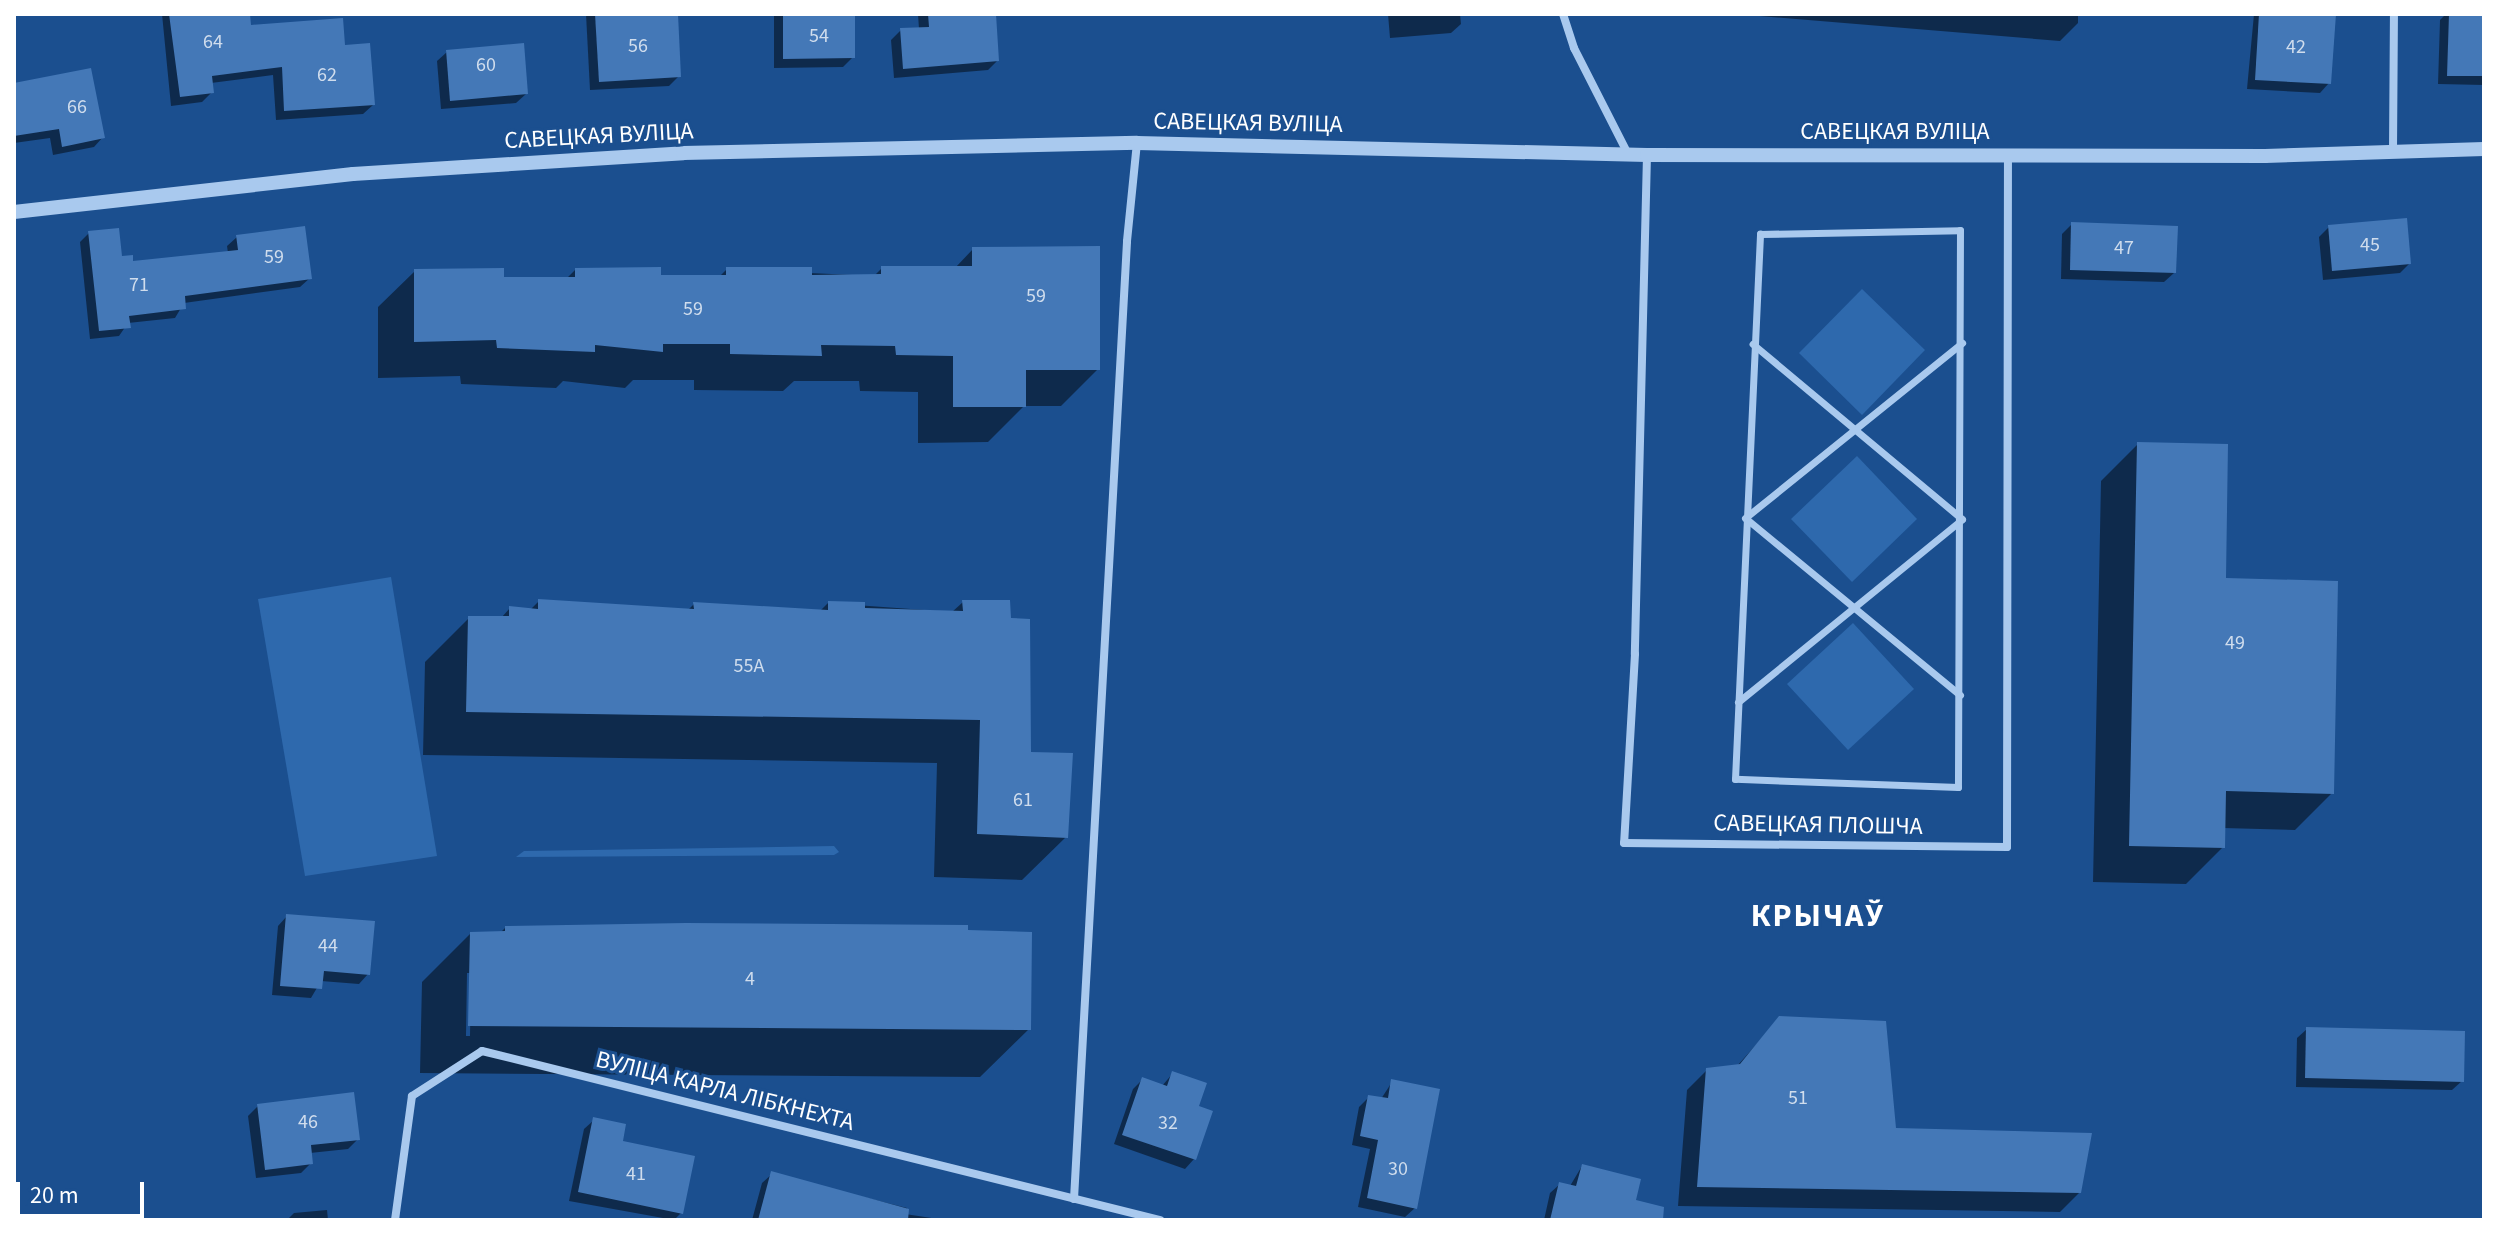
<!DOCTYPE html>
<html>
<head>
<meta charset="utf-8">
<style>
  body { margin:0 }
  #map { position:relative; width:2498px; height:1234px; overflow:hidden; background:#1b4f8f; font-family:"Source Sans 3",sans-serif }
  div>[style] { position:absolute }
  .green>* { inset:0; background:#2e69ad }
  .shadow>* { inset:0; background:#0007 }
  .building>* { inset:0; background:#4478b7 }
  .pedestrian>* { height:7px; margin:-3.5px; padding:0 3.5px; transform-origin:3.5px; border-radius:3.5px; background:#a9c9ee }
  .minor>* { height:8px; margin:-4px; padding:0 4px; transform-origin:4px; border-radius:4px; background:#a9c9ee }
  .tertiary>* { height:14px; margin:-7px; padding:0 7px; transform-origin:7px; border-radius:7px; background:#a9c9ee }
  span { translate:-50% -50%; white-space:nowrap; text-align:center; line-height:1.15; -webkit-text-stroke:6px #1b4f8f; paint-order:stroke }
  .number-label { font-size:20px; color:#d0dded }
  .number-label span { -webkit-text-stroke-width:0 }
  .street-label { font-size:24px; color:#fff }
  .district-label { font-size:32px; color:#fff; font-weight:700; letter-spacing:2px }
  .frame { position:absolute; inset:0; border:16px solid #fff; pointer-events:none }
  .scale { position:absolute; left:16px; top:1182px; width:128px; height:36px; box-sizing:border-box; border:4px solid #fff; border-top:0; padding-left:10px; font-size:24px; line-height:28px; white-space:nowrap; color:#fff; -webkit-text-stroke:6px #1b4f8f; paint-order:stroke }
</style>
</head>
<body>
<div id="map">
  <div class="green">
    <i style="clip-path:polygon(1862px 289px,1925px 350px,1862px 415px,1799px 353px)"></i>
    <i style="clip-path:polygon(1857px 456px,1917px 519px,1852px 582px,1791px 519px)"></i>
    <i style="clip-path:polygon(391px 577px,437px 856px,305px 876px,258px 599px)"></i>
    <i style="clip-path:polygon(1853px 623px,1914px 689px,1848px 750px,1787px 684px)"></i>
    <i style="clip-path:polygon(834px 846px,839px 852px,834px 855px,516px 857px,524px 851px)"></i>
  </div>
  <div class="shadow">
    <i style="clip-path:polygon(162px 14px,248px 14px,249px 27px,344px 47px,373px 105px,363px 114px,276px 120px,273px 75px,211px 83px,212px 92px,202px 102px,171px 106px)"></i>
    <i style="clip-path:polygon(586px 14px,676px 14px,679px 76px,669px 86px,590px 90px)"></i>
    <i style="clip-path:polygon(774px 14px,853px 14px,853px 57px,843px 67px,774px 68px)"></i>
    <i style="clip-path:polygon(918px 14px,994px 14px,997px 61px,988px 70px,894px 78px,891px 40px,901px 30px,919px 29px)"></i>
    <i style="clip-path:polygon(1388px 14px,1460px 14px,1461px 24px,1451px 33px,1390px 38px)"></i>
    <i style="clip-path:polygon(1736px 14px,2078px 14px,2078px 23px,2060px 41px)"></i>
    <i style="clip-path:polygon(2254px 14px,2334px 14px,2329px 83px,2320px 93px,2247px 89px)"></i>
    <i style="clip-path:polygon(2446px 14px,2484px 14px,2484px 85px,2438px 84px,2440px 20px)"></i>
    <i style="clip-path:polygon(447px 52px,526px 94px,516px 103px,441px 109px,437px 61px)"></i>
    <i style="clip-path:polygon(14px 85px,103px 137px,94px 147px,53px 155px,50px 138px,14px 143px)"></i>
    <i style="clip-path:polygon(2072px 224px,2174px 273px,2164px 282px,2061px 279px,2062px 234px)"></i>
    <i style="clip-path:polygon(2329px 227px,2409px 264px,2400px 273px,2323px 280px,2319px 237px)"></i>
    <i style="clip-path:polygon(89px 233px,132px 263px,228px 253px,227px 246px,237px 237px,310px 278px,300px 287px,184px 303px,175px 318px,128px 323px,119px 336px,90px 339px,80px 242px)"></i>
    <i style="clip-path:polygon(973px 249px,1098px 369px,1061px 406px,1024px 406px,988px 442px,918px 443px,918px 392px,860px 391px,859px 381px,794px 381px,783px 391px,694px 390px,694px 380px,633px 380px,625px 388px,563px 381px,556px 388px,461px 384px,460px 376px,378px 378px,378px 307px,415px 271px,502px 279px,566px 279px,575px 270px,659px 277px,719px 277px,727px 269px,874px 276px,882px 268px,955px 268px)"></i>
    <i style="clip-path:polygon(2138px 444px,2224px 580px,2332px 793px,2295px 830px,2223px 828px,2223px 847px,2186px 884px,2093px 882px,2101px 481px)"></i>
    <i style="clip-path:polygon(539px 601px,687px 611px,694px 604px,820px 611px,828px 603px,952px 612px,963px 602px,1066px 837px,1022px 880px,934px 877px,937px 763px,423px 755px,425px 662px,469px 618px,501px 618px,510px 608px,530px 610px)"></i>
    <i style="clip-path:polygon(287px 916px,368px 974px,359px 984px,321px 981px,311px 998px,272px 995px,278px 926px)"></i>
    <i style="clip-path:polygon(evenodd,505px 928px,1029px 1029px,980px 1077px,420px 1073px,422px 982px,470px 934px,500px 933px,505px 928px,467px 973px,471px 973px,470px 1036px,466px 1036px,467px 973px)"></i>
    <i style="clip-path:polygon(1780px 1018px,1894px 1130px,2080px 1192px,2060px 1212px,1678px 1206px,1687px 1090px,1707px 1070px,1737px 1066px)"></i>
    <i style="clip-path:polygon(2307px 1029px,2462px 1081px,2452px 1090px,2296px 1087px,2297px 1038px)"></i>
    <i style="clip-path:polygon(1173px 1073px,1197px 1107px,1194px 1159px,1185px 1169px,1114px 1144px,1133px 1089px,1143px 1079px,1162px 1086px)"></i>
    <i style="clip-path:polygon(1392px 1082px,1415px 1208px,1405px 1217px,1358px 1207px,1370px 1149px,1352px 1145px,1359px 1107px,1369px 1097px,1381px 1099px)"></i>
    <i style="clip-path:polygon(258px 1106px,358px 1139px,348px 1149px,310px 1153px,311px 1163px,301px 1173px,256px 1178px,248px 1116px)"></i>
    <i style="clip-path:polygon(594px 1120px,681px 1213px,674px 1220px,569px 1201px,584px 1129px)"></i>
    <i style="clip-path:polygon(1582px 1166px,1629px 1220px,1544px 1220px,1550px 1193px,1560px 1184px,1570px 1186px)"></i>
    <i style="clip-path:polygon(772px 1174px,907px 1208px,905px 1214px,945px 1220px,752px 1220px,762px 1183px)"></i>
    <i style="clip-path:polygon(327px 1210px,328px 1220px,287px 1220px,294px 1213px)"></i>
  </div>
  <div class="building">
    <i style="clip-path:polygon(169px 14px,250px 14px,251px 25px,343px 18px,345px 45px,370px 43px,375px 105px,284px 111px,282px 67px,212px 76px,214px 93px,180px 97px)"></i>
    <i style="clip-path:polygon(595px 14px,678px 14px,681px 77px,599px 82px)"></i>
    <i style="clip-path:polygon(783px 14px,855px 14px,855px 58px,783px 59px)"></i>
    <i style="clip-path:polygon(928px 14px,996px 14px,999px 61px,903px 69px,900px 28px,929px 27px)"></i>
    <i style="clip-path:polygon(2259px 14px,2336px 14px,2331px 84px,2255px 80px)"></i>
    <i style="clip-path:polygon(2449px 14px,2484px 14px,2484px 76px,2447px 76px)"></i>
    <i style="clip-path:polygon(524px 43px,528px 94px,450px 101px,446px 50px)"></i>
    <i style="clip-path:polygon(91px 68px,105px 138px,62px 147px,59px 129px,14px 136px,14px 83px)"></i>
    <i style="clip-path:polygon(2407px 218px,2411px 264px,2332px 271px,2328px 225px)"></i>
    <i style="clip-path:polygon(2071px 222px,2178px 226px,2176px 273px,2070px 270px)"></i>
    <i style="clip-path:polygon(305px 226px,312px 279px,185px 296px,186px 309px,129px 316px,131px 328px,99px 331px,88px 231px,119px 228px,122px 256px,133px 255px,133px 261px,238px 250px,236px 235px)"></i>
    <i style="clip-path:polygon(1100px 246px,1100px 370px,1026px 370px,1026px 407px,953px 407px,953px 356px,896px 355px,895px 346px,821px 345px,822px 356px,730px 354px,730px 344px,663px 344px,663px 352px,595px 345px,595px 352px,497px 348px,496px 340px,414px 342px,414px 269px,504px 268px,504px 277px,575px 277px,575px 268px,661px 267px,661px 275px,726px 275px,726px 267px,812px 267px,812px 275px,881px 274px,881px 266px,972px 266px,972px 247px)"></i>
    <i style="clip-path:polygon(2137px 442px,2228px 444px,2226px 578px,2338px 581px,2334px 794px,2226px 791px,2225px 848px,2129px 846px)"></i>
    <i style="clip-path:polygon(538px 599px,694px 609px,693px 602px,828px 610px,828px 601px,865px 602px,865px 608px,963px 611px,962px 600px,1010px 600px,1011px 618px,1030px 619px,1031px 752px,1073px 753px,1068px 838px,977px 834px,980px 720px,466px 712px,468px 616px,509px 616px,509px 606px,538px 609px)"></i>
    <i style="clip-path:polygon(286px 914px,375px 921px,370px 975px,324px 971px,322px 989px,280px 986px)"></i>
    <i style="clip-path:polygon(686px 923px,968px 925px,968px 930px,1032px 932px,1031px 1030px,468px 1026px,470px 932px,505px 931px,505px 926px)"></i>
    <i style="clip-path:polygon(1779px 1016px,1886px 1021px,1896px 1128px,2092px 1133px,2081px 1193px,1697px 1187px,1706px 1068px,1740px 1064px)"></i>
    <i style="clip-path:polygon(2306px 1027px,2465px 1031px,2464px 1082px,2305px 1078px)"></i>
    <i style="clip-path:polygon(1172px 1071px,1207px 1083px,1199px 1106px,1213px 1111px,1196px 1160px,1122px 1135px,1142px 1077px,1167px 1086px)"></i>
    <i style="clip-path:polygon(1391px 1079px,1440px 1089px,1417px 1209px,1367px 1198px,1378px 1140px,1360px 1136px,1368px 1095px,1388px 1098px)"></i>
    <i style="clip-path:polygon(354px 1092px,360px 1140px,311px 1145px,313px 1164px,265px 1170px,257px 1104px)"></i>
    <i style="clip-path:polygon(593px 1117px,626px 1124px,623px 1141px,695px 1156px,683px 1214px,578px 1192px)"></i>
    <i style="clip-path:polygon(1582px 1164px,1641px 1179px,1636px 1200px,1664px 1207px,1663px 1220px,1550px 1220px,1559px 1182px,1576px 1186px)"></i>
    <i style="clip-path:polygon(771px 1171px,909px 1209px,908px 1220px,758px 1220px)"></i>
  </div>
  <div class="pedestrian">
    <i style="left:1960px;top:230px;width:557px;rotate:90.21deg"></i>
    <i style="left:1958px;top:787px;width:223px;rotate:-177.9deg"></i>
    <i style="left:1735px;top:779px;width:546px;rotate:-87.37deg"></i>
    <i style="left:1760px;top:234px;width:200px;rotate:-1.1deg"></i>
    <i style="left:1960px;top:695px;width:278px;rotate:-140.5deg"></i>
    <i style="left:1745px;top:518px;width:279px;rotate:-38.9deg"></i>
    <i style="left:1738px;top:702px;width:289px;rotate:-39.2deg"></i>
    <i style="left:1962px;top:519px;width:273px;rotate:-140.1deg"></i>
  </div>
  <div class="minor">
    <i style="left:1563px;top:14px;width:36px;rotate:72deg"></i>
    <i style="left:1574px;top:48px;width:117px;rotate:63deg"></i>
    <i style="left:2393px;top:150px;width:136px;rotate:-89.6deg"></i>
    <i style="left:1647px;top:155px;width:499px;rotate:91.4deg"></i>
    <i style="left:1635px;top:654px;width:189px;rotate:93.3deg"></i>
    <i style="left:1624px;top:843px;width:383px;rotate:0.6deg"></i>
    <i style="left:2007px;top:847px;width:692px;rotate:-89.92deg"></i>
    <i style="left:1074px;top:1199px;width:959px;rotate:-86.83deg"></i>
    <i style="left:1127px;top:241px;width:99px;rotate:-84.2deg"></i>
    <i style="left:395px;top:1220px;width:125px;rotate:-82.2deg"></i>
    <i style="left:412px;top:1096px;width:83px;rotate:-32.7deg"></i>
    <i style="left:482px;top:1051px;width:699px;rotate:14deg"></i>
  </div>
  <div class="tertiary">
    <i style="left:14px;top:212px;width:341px;rotate:-6.4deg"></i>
    <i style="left:353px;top:174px;width:331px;rotate:-3.6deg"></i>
    <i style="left:683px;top:153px;width:454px;rotate:-1.3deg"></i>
    <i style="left:1137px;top:143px;width:510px;rotate:1.35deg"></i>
    <i style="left:1647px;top:155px;width:618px;rotate:0.09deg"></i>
    <i style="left:2265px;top:156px;width:219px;rotate:-1.8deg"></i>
  </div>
  <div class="number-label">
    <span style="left:819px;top:36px">54</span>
    <span style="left:213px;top:42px">64</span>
    <span style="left:638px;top:46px">56</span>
    <span style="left:2296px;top:47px">42</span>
    <span style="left:486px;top:65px">60</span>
    <span style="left:327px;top:75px">62</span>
    <span style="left:77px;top:107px">66</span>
    <span style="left:2370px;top:245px">45</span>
    <span style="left:2124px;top:248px">47</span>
    <span style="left:274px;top:257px">59</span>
    <span style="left:139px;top:285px">71</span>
    <span style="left:1036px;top:296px">59</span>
    <span style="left:693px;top:309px">59</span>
    <span style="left:2235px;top:643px">49</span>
    <span style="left:749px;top:666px">55А</span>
    <span style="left:1023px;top:800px">61</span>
    <span style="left:328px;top:946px">44</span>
    <span style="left:750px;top:979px">4</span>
    <span style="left:1798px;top:1098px">51</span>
    <span style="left:308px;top:1122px">46</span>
    <span style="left:1168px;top:1123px">32</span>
    <span style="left:1398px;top:1169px">30</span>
    <span style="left:636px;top:1174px">41</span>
  </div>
  <div class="street-label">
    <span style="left:1248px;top:123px;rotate:1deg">САВЕЦКАЯ ВУЛІЦА</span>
    <span style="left:1895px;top:132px">САВЕЦКАЯ ВУЛІЦА</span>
    <span style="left:599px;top:136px;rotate:-3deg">САВЕЦКАЯ ВУЛІЦА</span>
    <span style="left:1818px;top:825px;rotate:1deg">САВЕЦКАЯ ПЛОШЧА</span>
    <span style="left:725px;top:1091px;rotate:14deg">ВУЛІЦА КАРЛА ЛІБКНЕХТА</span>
  </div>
  <div class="district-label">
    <span style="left:1818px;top:916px">КРЫЧАЎ</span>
  </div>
  <div class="frame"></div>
  <div class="scale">20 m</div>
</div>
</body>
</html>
